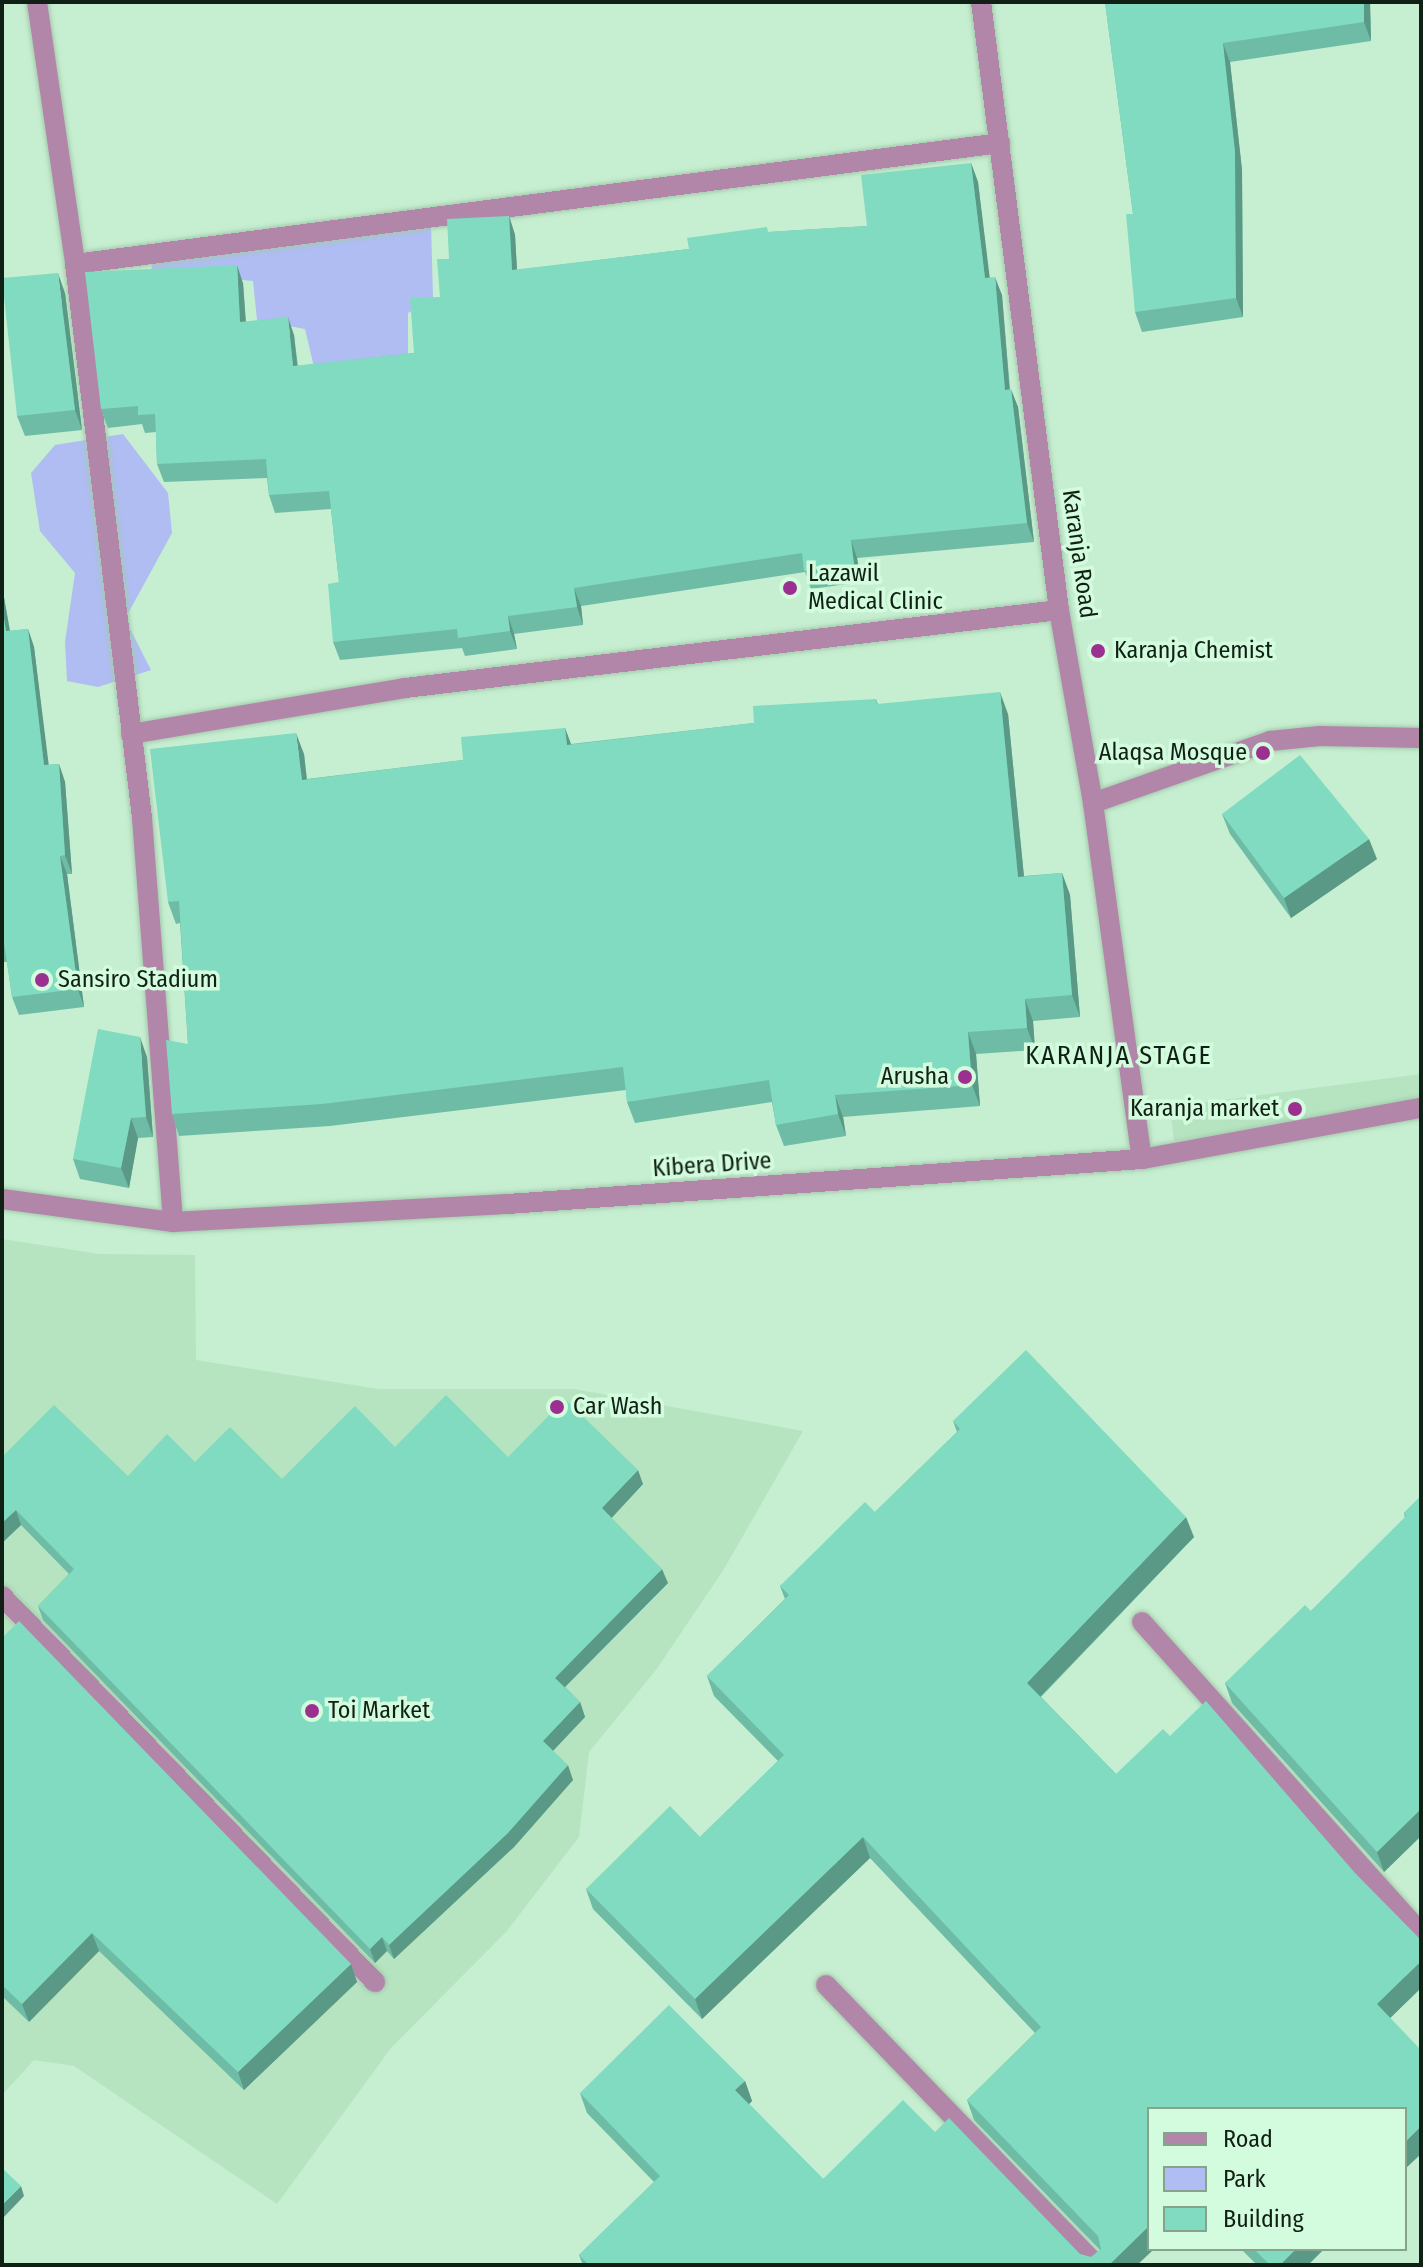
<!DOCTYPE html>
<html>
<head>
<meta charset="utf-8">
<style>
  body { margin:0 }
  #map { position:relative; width:1423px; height:2267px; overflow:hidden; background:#c6eed0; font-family:"Fira Sans Condensed",sans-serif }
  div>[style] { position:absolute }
  .built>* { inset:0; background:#b6e4c1 }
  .green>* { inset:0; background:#afbdf2 }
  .roads { filter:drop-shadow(0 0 2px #a5c9ae) drop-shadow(0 0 2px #a5c9ae) }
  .minor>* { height:20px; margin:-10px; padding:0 10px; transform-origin:10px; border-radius:10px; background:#b186a9 }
  .wall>* { inset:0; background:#6ebca5 }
  .shaded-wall>* { inset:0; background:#5a9986 }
  .building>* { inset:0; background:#80dbc0 }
  .dots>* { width:22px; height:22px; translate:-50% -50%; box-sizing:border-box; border:4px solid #d3fbdd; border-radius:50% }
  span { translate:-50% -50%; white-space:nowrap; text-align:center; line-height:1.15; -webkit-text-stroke:7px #d3fbdd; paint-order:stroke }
  .street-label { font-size:24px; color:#112015 }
  .poi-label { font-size:24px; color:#112015 }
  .left { translate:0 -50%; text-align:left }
  .right { translate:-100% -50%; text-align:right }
  .neighbourhood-label { font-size:26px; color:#112015; letter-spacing:2px }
  .frame { position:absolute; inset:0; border:4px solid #112015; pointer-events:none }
  .legend { position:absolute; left:1147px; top:2107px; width:260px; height:144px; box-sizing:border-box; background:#d3fbdd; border:2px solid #85a38d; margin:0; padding:10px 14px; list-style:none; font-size:24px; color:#112015 }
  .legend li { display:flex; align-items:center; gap:16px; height:40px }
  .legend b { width:40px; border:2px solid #85a38d }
</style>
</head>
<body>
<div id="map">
  <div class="built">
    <i style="clip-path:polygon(1421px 1074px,1421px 1110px,1174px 1141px,1170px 1107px)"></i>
    <i style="clip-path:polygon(2px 1239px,99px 1254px,195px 1255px,196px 1360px,379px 1389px,574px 1389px,803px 1431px,724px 1569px,656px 1670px,589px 1752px,579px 1837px,506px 1932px,391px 2048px,277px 2204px,74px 2066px,34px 2060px,2px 2095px)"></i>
  </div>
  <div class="green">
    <i style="clip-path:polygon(431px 223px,433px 298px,408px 313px,408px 365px,314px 367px,305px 329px,257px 320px,253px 281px,151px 271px,154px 251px)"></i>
    <i style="clip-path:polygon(123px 434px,168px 493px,172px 533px,125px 619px,151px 670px,98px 687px,67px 681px,65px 642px,75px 573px,40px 531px,31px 473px,55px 445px)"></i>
  </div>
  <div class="roads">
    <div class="minor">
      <i style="left:37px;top:2px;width:265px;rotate:81.7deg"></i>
      <i style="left:75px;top:264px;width:558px;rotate:83.1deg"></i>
      <i style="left:142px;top:818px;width:405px;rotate:85.6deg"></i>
      <i style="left:981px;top:2px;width:613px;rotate:82.69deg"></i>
      <i style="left:1059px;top:610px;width:196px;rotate:80deg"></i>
      <i style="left:1093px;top:803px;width:359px;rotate:82.2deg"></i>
      <i style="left:75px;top:264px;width:933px;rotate:-7.45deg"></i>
      <i style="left:131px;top:734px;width:278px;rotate:-9.5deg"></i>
      <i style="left:405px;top:688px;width:659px;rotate:-6.8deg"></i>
      <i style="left:1093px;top:803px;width:188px;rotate:-19.3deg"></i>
      <i style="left:1270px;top:741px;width:50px;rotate:-5.7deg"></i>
      <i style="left:1320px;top:736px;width:101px;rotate:1.1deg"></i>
      <i style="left:2px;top:1199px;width:173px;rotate:7.7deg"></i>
      <i style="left:173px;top:1222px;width:335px;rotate:-3.1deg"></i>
      <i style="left:508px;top:1204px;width:636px;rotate:-4.06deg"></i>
      <i style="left:1142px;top:1159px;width:284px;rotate:-10.4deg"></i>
      <i style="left:2px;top:1596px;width:537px;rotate:45.98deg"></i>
      <i style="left:1142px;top:1622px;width:418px;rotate:48.1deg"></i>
      <i style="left:826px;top:1985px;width:389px;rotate:46deg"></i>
    </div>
  </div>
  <div class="wall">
    <i style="clip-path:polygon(1105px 2px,1370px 2px,1371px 41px,1230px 62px,1242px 170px,1243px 317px,1142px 332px,1135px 312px,1133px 214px)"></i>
    <i style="clip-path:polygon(971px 163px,978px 182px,989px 277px,1002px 295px,1010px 389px,1018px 407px,1034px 542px,857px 558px,861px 582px,811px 589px,805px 572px,581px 606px,583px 625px,514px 634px,517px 649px,465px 656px,462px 648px,340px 660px,333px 642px,339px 582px,331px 509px,275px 513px,269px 495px,267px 478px,164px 482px,157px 464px,156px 432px,145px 433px,142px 424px,108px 428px,101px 409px,243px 283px,246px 322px,294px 335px,298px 366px,414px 353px,440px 297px,449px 259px,509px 216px,515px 235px,517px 270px,689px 249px,769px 232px,867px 226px)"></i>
    <i style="clip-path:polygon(65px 293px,82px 430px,25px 436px,17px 416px)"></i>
    <i style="clip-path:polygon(2px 586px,10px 631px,28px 629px,34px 647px,48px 765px,59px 764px,65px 782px,72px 874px,67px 874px,84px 1007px,19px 1015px,12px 997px,7px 962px,2px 962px)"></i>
    <i style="clip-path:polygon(876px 699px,878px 704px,1008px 714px,1024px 876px,1062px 873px,1070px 895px,1080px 1017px,1033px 1021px,1035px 1050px,976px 1054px,980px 1106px,843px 1117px,846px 1136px,784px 1146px,776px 1125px,772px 1102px,635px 1123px,627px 1102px,626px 1090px,330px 1126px,179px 1136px,172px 1114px,188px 1044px,180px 923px,176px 924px,168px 902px,304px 754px,307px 779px,463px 760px,565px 728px,571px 744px,754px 723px)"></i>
    <i style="clip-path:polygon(1222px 814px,1377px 859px,1291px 918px,1230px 834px)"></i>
    <i style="clip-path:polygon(147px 1057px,153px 1137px,138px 1138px,129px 1188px,80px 1179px,73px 1159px)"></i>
    <i style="clip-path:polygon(953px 1421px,1194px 1537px,1041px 1697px,1116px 1774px,1421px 1988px,1390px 2018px,1149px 2109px,1154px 2249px,1137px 2265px,583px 2265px,579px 2255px,654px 2182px,587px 2113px,580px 2093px,745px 2081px,752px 2101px,749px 2104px,823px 2179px,935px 2132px,1080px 2254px,1091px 2257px,1100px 2250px,974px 2120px,967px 2100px,1035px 2033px,870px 1858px,702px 2019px,593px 1909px,586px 1889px,700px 1837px,778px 1761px,714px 1696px,707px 1676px,785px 1599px,780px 1586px,875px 1512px,957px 1432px)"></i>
    <i style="clip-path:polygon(395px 1447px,508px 1457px,643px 1484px,611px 1518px,668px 1583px,565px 1687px,580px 1702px,585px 1717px,553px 1751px,573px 1780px,514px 1847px,394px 1959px,387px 1951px,375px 1963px,43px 1620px,38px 1606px,69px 1574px,21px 1525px,2px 1543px,2px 1457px,128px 1476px,195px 1462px,282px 1479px)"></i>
    <i style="clip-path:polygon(1421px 1496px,1421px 1836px,1384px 1872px,1232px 1703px,1225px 1683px,1311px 1611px,1405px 1518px,1404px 1513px)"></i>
    <i style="clip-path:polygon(2px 1638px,351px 1964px,357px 1982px,244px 2090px,99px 1951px,29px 2022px,2px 1996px)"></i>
    <i style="clip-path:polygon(1241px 2249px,1324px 2249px,1308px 2265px,1257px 2265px)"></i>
  </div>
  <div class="shaded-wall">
    <i style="clip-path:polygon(1364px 2px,1370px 2px,1371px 41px,1364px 22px)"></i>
    <i style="clip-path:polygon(1223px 43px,1230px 62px,1242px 170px,1243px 317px,1236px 298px)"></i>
    <i style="clip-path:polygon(971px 163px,978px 182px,992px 296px,985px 278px)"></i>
    <i style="clip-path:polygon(509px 216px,515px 235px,518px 288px,512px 270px)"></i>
    <i style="clip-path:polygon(237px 265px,243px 283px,247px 341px,240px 322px)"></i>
    <i style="clip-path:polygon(58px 273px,65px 293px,82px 430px,75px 410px)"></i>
    <i style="clip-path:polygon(995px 277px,1002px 295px,1011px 408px,1005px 390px)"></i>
    <i style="clip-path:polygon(288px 317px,294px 335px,299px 384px,293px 366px)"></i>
    <i style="clip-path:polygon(1011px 389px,1018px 407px,1034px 542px,1027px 523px)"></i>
    <i style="clip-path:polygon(851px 540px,857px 558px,861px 582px,854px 564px)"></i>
    <i style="clip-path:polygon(2px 586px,13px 649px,6px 631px,2px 606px)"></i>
    <i style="clip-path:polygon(574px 588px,581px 606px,583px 625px,577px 607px)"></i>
    <i style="clip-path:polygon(508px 616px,514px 634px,517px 649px,510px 631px)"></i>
    <i style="clip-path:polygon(28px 629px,34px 647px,51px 783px,44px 765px)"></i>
    <i style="clip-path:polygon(1000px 692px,1008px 714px,1026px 898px,1018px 877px)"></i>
    <i style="clip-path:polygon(565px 728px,573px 750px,567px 745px)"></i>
    <i style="clip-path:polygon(296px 733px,304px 754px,309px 802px,302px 780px)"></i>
    <i style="clip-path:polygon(59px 764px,65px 782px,72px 874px,65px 855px)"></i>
    <i style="clip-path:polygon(1369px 839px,1377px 859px,1291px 918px,1284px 898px)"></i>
    <i style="clip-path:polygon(60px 856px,67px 874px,84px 1007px,78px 989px)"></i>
    <i style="clip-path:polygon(1062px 873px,1070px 895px,1080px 1017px,1072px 995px)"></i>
    <i style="clip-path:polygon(1025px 999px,1033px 1021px,1035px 1050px,1027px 1028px)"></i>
    <i style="clip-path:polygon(968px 1032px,976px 1054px,980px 1106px,972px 1085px)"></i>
    <i style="clip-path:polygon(140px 1037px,147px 1057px,153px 1137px,146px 1117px)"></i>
    <i style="clip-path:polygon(835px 1095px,843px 1117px,846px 1136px,838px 1114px)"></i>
    <i style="clip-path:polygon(131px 1118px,138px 1138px,129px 1188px,121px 1168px)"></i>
    <i style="clip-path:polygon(638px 1470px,643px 1484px,607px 1523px,602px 1508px)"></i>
    <i style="clip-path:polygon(16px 1510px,21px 1525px,2px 1543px,2px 1523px)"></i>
    <i style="clip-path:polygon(1186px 1517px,1194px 1537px,1034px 1703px,1027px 1683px)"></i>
    <i style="clip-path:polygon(662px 1569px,668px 1583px,560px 1692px,555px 1678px)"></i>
    <i style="clip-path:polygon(580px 1702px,585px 1717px,549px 1755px,543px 1741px)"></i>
    <i style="clip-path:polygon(568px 1765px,573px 1780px,514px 1847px,394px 1959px,389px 1945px)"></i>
    <i style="clip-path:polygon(1421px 1809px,1421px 1836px,1384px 1872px,1377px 1852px)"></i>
    <i style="clip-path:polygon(863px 1837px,870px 1858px,702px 2019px,695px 1999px)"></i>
    <i style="clip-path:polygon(92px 1933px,99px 1951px,29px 2022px,22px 2004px)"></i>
    <i style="clip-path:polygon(382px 1937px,387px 1951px,375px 1963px,370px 1949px)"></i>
    <i style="clip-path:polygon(1421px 1961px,1421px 1988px,1384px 2024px,1377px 2004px)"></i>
    <i style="clip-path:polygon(351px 1964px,357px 1982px,244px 2090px,238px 2072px)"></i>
    <i style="clip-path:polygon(745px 2081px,752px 2101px,743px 2110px,735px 2090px)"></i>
    <i style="clip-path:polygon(1421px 2126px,1421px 2154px,1405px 2169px,1405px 2142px)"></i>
    <i style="clip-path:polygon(21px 2186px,24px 2196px,2px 2219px,2px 2205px)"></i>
    <i style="clip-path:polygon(1149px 2226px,1149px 2249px,1154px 2249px,1137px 2265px,1109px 2265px)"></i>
    <i style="clip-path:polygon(1296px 2249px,1324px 2249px,1308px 2265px,1280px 2265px)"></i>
  </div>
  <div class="building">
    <i style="clip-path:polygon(1105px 2px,1364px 2px,1364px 22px,1223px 43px,1235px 151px,1236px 298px,1135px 312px,1126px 214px,1133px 214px)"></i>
    <i style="clip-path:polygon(971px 163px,985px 278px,995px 277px,1005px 390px,1011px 389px,1027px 523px,851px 540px,854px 564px,804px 571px,802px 553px,574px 588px,577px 607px,508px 616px,510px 631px,458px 638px,457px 629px,333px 642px,328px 584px,339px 582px,329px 491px,269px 495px,266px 459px,157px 464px,155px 414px,138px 415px,138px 406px,101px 409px,85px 272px,237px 265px,240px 322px,288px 317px,293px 366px,414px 353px,410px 298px,440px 297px,437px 259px,449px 259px,447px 219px,509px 216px,512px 270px,689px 249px,687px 238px,767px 227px,768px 232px,867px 226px,861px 175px)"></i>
    <i style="clip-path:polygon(58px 273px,75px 410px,17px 416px,2px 278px)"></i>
    <i style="clip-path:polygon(2px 606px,6px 631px,28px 629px,44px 765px,59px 764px,65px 855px,60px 856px,78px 989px,12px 997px,4px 943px,2px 943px)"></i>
    <i style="clip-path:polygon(1000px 692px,1018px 877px,1062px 873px,1072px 995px,1025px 999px,1027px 1028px,968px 1032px,972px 1085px,835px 1095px,838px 1114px,776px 1125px,769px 1080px,627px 1102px,623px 1067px,322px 1104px,172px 1114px,166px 1040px,188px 1044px,179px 901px,168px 902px,150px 749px,296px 733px,302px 780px,463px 760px,461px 737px,565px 728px,567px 745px,754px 723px,753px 706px,876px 699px,877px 704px)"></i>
    <i style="clip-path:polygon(1300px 755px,1369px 839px,1284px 898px,1222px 814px)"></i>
    <i style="clip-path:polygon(98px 1029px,140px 1037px,146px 1117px,131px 1118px,121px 1168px,73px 1159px)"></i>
    <i style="clip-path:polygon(1026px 1350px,1186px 1517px,1027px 1683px,1116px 1774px,1163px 1729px,1170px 1736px,1206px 1701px,1355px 1873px,1421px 1940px,1421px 1961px,1377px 2004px,1421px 2050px,1421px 2126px,1405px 2142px,1405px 2109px,1149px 2109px,1149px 2226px,1109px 2265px,589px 2265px,579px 2255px,660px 2176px,580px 2093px,669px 2005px,745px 2081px,735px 2090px,823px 2179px,903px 2100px,935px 2132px,949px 2118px,1080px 2254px,1091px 2257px,1101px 2249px,1098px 2236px,967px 2100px,1041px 2027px,863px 1837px,695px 1999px,586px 1889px,670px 1806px,700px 1837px,784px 1755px,707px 1676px,789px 1595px,780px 1586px,865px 1502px,875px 1512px,960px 1429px,953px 1421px)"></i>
    <i style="clip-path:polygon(446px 1395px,508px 1457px,565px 1399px,638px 1470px,602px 1508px,662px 1569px,555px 1678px,580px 1702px,543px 1741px,568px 1765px,508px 1833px,389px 1945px,382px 1937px,370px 1949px,38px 1606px,74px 1569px,16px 1510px,2px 1523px,2px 1457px,54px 1405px,128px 1476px,167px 1434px,195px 1462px,230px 1427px,282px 1479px,355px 1406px,395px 1447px)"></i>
    <i style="clip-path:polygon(1421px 1496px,1421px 1809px,1377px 1852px,1225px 1683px,1305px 1605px,1311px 1611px,1406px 1516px,1404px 1513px)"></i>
    <i style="clip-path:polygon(19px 1621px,351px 1964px,238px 2072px,92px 1933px,22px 2004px,2px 1985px,2px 1638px)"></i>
    <i style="clip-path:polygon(2px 2168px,21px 2186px,2px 2205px)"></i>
    <i style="clip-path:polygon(1254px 2249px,1296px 2249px,1280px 2265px,1270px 2265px)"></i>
  </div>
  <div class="dots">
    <i style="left:790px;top:588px;background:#9c3090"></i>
    <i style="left:1098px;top:651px;background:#9c3090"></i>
    <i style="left:1263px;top:753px;background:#9c3090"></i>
    <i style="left:42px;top:980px;background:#9c3090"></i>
    <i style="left:965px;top:1077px;background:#9c3090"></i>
    <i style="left:1295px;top:1109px;background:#9c3090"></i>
    <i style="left:557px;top:1407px;background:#9c3090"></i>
    <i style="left:312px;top:1711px;background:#9c3090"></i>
  </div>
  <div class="street-label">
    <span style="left:1079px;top:554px;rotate:82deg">Karanja Road</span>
    <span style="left:712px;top:1165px;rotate:-4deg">Kibera Drive</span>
  </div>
  <div class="poi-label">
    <span class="left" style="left:808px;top:588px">Lazawil<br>Medical Clinic</span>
    <span class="left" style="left:1114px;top:651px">Karanja Chemist</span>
    <span class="right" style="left:1247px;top:753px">Alaqsa Mosque</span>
    <span class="left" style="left:58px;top:980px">Sansiro Stadium</span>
    <span class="right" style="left:949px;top:1077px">Arusha</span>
    <span class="right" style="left:1279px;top:1109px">Karanja market</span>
    <span class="left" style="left:573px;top:1407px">Car Wash</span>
    <span class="left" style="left:328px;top:1711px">Toi Market</span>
  </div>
  <div class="neighbourhood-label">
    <span style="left:1119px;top:1056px">KARANJA STAGE</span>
  </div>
  <div class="frame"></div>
  <ul class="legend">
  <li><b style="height:10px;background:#b186a9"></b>Road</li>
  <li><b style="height:22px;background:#afbdf2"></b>Park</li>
  <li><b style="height:22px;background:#80dbc0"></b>Building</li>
  </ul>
</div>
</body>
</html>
